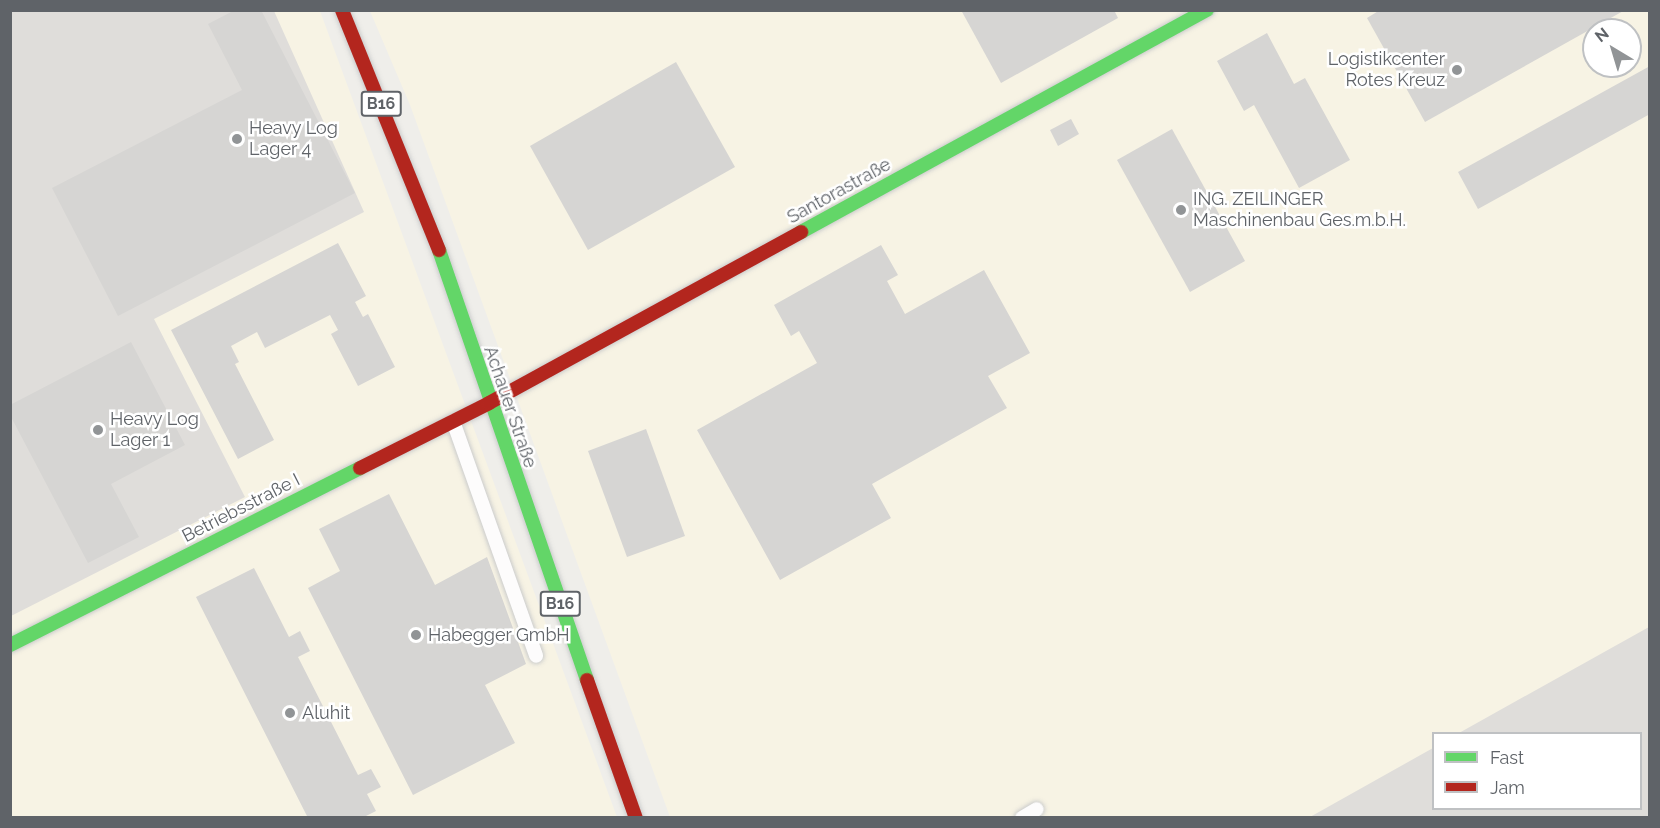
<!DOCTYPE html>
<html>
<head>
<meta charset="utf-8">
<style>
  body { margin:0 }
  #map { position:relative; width:1660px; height:828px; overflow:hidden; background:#efeeea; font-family:Raleway,sans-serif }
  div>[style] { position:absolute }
  .commercial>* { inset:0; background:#f7f3e4 }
  .industrial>* { inset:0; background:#dfddda }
  .building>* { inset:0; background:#d6d5d3 }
  .roads { filter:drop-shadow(0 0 2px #cbcccc) drop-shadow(0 0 2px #cbcccc) }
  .lane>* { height:14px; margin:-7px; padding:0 7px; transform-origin:7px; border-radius:7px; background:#fdfcfc }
  .fast>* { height:14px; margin:-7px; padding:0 7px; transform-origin:7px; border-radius:7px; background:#63d668 }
  .jam>* { height:14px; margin:-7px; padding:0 7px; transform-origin:7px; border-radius:7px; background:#b3261e }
  .dots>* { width:16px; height:16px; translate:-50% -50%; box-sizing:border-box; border:3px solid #fff; border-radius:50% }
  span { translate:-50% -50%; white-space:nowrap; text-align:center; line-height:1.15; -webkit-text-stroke:5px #fff; paint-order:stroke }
  .shield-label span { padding:2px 4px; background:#fff; border:2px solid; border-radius:4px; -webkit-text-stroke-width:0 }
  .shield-label { font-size:16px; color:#5f6368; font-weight:700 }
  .poi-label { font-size:18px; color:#5f6368 }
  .right { translate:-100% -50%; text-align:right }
  .left { translate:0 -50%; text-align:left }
  .street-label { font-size:18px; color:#5f6368 }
  .frame { position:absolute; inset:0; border:12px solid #5f6368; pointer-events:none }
  .legend { position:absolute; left:1432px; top:732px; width:210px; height:78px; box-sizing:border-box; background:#fff; border:2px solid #bfc1c3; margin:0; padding:8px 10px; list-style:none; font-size:18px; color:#5f6368 }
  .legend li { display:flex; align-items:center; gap:12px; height:30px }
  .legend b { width:30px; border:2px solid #bfc1c3 }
  .north { position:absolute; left:1582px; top:18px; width:60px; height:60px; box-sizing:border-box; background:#fff; border:2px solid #bfc1c3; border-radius:50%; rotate:322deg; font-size:16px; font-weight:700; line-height:24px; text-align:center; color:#5f6368 }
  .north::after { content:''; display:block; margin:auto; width:21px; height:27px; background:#919496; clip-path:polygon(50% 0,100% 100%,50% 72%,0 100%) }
</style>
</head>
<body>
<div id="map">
  <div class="commercial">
    <i style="clip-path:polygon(10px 11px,320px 11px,617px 817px,11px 817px)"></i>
    <i style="clip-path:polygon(evenodd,370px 11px,1649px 11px,1649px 817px,670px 817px,410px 105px,370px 11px,1594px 30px,1630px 30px,1630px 66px,1594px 66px,1594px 30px,370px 11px,1434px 734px,1640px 734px,1640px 808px,1434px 808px,1434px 734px)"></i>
  </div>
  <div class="industrial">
    <i style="clip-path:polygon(11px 11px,274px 11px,364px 212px,154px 319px,245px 497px,11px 616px)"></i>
    <i style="clip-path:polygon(1649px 627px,1649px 817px,1310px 817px,1433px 748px,1434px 808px,1640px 808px,1640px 734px,1459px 733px)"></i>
  </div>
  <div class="building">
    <i style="clip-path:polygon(235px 10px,261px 10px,355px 193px,118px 316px,52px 188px,242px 90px,208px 24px)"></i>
    <i style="clip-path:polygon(961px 10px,1114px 10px,1118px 18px,1001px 83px)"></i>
    <i style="clip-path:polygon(1380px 10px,1625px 10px,1425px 122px,1367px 18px)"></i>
    <i style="clip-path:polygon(1267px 33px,1294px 84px,1305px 78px,1350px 160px,1299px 188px,1254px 105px,1244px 111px,1217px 61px)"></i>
    <i style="clip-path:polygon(676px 62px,735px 167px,588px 250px,530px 146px)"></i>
    <i style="clip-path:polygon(1650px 66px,1650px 114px,1478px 209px,1458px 172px)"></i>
    <i style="clip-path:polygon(1071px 119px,1079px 134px,1058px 146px,1050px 130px)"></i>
    <i style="clip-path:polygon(1172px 129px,1245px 261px,1190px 292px,1117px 160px)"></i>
    <i style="clip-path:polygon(338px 243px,366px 296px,355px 302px,363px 317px,368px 314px,395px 367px,358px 386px,331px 334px,338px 330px,330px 315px,265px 348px,257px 332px,231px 346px,239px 362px,235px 364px,274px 440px,238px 459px,171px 330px)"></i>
    <i style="clip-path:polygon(881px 245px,898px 275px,887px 281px,905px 314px,984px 270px,1030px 353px,988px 376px,1007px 408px,872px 484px,891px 518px,780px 580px,697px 430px,817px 363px,799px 331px,791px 336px,774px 305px)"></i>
    <i style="clip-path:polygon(131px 342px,185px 445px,111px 484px,139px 537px,88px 563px,10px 415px,10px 405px)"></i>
    <i style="clip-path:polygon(646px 429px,685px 536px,627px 557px,588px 451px)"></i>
    <i style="clip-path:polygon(389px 494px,435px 585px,487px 557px,526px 664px,485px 685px,515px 743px,413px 795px,308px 588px,340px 571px,319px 529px)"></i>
    <i style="clip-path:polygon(254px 568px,289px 637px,300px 631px,310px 651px,298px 657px,358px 775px,371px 769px,381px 787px,367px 794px,376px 811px,362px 818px,308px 818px,196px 597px)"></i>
  </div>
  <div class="roads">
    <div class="lane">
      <i style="left:453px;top:421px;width:249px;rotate:70.5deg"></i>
      <i style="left:1022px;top:818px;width:17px;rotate:-31deg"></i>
    </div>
    <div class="fast">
      <i style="left:801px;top:232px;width:463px;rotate:-28.7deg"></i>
      <i style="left:439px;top:250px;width:455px;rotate:71deg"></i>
      <i style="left:10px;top:645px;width:392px;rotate:-26.8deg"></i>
    </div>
    <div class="jam">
      <i style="left:342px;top:10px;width:259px;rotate:68deg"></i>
      <i style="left:360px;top:468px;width:144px;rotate:-26.7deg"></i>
      <i style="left:489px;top:403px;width:356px;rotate:-28.7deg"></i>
      <i style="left:587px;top:680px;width:146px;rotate:70.5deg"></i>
    </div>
  </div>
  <div class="dots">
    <i style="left:1457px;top:70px;background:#919496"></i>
    <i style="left:237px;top:139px;background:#919496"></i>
    <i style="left:1181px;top:210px;background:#919496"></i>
    <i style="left:98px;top:430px;background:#919496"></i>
    <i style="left:416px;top:635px;background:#919496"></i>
    <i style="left:290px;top:713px;background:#919496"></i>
  </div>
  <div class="shield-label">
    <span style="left:381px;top:104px">B16</span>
    <span style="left:560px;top:604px">B16</span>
  </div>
  <div class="poi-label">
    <span class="right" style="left:1445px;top:70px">Logistikcenter<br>Rotes Kreuz</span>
    <span class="left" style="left:249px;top:139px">Heavy Log<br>Lager 4</span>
    <span class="left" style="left:1193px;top:210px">ING. ZEILINGER<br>Maschinenbau Ges.m.b.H.</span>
    <span class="left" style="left:110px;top:430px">Heavy Log<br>Lager 1</span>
    <span class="left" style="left:428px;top:635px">Habegger GmbH</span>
    <span class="left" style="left:302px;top:713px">Aluhit</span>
  </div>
  <div class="street-label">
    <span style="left:839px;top:191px;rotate:-29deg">Santorastraße</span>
    <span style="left:510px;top:407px;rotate:71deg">Achauer Straße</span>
    <span style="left:241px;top:508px;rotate:-27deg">Betriebsstraße I</span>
  </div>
  <div class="frame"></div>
  <ul class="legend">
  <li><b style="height:8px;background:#63d668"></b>Fast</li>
  <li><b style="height:8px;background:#b3261e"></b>Jam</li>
  </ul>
  <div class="north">N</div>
</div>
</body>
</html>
